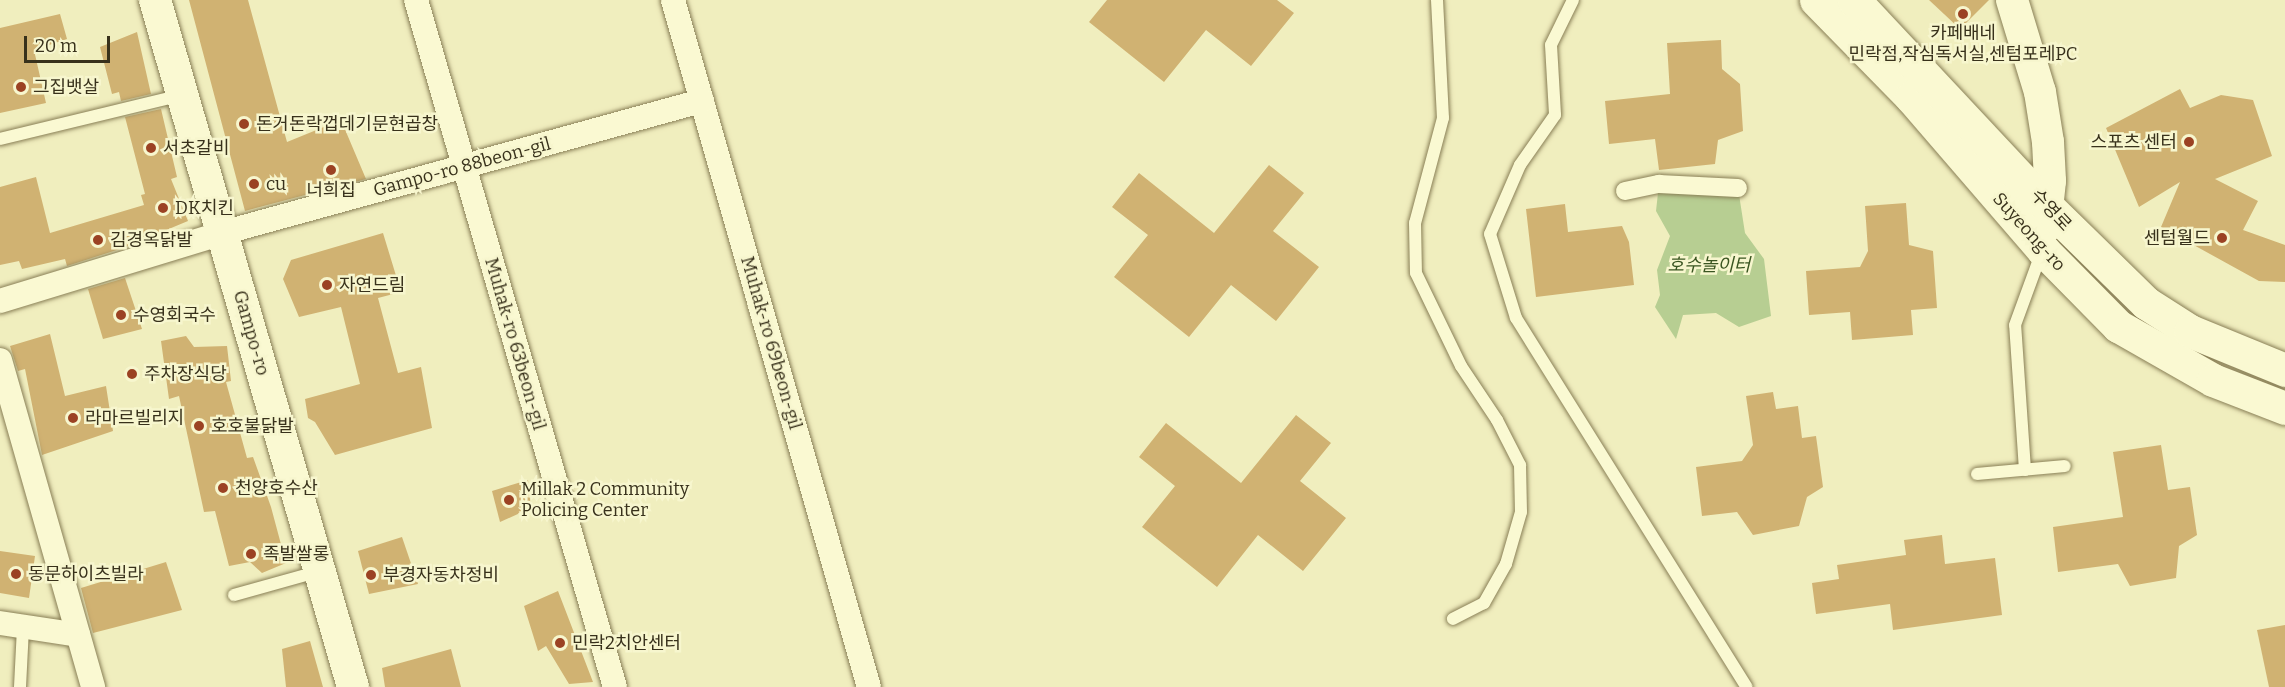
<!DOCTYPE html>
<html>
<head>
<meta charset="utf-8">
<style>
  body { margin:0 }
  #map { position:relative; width:2285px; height:687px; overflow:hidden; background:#f0eebe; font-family:Bitter,"Noto Sans KR",serif }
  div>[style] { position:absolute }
  .green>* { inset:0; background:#b7ce92 }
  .building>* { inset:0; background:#d0b272 }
  .roads { filter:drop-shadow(0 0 2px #897f56) drop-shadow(0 0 2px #897f56) }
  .service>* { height:12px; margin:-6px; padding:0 6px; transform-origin:6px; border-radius:6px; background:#faf9d2 }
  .pedestrian>* { height:18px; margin:-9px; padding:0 9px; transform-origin:9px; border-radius:9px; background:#faf9d2 }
  .minor>* { height:24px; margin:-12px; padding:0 12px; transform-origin:12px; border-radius:12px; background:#faf9d2 }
  .tertiary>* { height:32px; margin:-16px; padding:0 16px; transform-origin:16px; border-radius:16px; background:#faf9d2 }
  .secondary>* { height:33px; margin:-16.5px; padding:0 16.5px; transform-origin:16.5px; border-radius:16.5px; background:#faf9d2 }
  .dots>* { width:16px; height:16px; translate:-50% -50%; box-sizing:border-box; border:3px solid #f7f6ce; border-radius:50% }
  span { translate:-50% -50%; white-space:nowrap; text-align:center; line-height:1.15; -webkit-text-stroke:5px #f7f6ce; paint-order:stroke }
  .poi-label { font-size:18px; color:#38311b }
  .left { translate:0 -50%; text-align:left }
  .right { translate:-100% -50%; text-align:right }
  .street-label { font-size:18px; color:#38311b }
  .park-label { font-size:18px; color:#3a5521; font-style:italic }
  .scale { position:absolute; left:24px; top:36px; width:86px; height:27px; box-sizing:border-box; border:3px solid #38311b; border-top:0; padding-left:8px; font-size:18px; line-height:21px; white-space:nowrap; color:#38311b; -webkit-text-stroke:4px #f7f6ce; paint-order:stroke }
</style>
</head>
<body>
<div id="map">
  <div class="green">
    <i style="clip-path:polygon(1659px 184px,1738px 188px,1745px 233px,1764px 259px,1771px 316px,1739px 327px,1716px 313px,1683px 315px,1676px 339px,1655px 307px,1660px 295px,1657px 270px,1670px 236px,1656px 211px)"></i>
  </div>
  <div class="building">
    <i style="clip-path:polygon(189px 0,248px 0,287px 142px,341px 120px,366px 179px,245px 211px)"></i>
    <i style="clip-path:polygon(1107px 0,1277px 0,1294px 13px,1251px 66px,1206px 30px,1164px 82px,1089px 22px)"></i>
    <i style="clip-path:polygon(1929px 0,1989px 0,1960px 29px)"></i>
    <i style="clip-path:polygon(60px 14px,67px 39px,34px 50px,46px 103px,0 113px,0 28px)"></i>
    <i style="clip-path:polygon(137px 32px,151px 94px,121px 101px,119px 92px,112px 94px,100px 47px)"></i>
    <i style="clip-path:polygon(1721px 40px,1722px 69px,1740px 84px,1743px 131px,1718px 140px,1715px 164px,1659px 170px,1655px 139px,1609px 144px,1605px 101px,1670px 94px,1667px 43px)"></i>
    <i style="clip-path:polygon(2180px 89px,2190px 108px,2221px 95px,2253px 100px,2272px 156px,2215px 179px,2258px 201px,2243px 230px,2285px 245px,2285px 282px,2259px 281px,2161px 227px,2180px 182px,2139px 207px,2106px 128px)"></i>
    <i style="clip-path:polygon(161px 109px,177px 177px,171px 179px,188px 221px,123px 248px,67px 266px,65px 259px,22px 269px,19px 261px,0 265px,0 187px,36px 177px,50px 233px,144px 205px,141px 195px,145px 194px,125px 117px)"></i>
    <i style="clip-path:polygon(1269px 165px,1304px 193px,1273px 231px,1319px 267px,1276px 321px,1231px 285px,1189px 337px,1114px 277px,1148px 235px,1112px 207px,1139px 173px,1214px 233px)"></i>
    <i style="clip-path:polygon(1906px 203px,1909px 245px,1933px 251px,1937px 308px,1911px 310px,1913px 335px,1852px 340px,1850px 312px,1809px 315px,1806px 271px,1860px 267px,1868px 251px,1865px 206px)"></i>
    <i style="clip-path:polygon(1565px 204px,1568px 232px,1622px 226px,1629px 242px,1634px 285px,1536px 297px,1526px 209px)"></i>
    <i style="clip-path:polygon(383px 233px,401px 292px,378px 298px,398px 373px,421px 367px,432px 428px,335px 455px,315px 422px,308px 418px,305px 399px,360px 384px,341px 307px,299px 317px,283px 279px,291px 260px)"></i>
    <i style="clip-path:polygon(125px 278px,142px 329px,103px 339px,88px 289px)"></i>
    <i style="clip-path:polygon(50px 334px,65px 396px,106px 386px,113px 431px,42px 455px,25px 369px,18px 371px,10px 346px)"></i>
    <i style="clip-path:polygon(186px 336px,194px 347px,227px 346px,231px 381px,226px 382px,247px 458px,253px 457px,271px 507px,286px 563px,262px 573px,250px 562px,229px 566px,215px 511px,204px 512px,179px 396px,169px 399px,161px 341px)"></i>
    <i style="clip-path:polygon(1773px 392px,1776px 409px,1798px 406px,1802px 438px,1816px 436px,1823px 487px,1807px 497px,1799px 526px,1753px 535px,1737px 512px,1702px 516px,1696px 467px,1742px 461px,1753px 445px,1746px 396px)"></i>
    <i style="clip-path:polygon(1296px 415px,1331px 443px,1300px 481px,1346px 518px,1303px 571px,1258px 535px,1217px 587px,1142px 527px,1175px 486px,1139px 457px,1166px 423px,1241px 483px)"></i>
    <i style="clip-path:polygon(2161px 445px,2168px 490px,2190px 487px,2197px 535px,2179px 546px,2176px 578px,2130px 586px,2118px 564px,2058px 572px,2053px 527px,2123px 517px,2113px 452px)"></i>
    <i style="clip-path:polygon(528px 480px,531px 508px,500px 522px,492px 491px)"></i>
    <i style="clip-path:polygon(1942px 535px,1945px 564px,1995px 558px,2002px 615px,1893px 630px,1890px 604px,1816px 614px,1812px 583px,1839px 579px,1837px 565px,1906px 555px,1904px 540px)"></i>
    <i style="clip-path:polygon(402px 537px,418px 584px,369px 594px,358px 551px)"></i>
    <i style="clip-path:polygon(0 551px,35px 556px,29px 598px,0 593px)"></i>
    <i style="clip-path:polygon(166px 562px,182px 610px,93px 633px,81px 588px)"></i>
    <i style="clip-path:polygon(558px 591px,593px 682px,569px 684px,546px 646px,538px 651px,524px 606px)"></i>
    <i style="clip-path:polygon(2285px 625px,2285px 687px,2269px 687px,2257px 630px)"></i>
    <i style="clip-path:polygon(310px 641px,323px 687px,286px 687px,282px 649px)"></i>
    <i style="clip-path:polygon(451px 649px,461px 687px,385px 687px,382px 668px)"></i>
  </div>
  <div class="roads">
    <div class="service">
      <i style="left:1437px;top:0;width:118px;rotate:87.1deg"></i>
      <i style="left:1443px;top:118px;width:109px;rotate:104.9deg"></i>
      <i style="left:1415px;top:223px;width:50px;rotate:88.9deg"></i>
      <i style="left:1416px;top:273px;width:103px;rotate:64.2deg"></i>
      <i style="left:1461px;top:366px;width:65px;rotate:56.3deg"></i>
      <i style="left:1497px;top:420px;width:51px;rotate:62.9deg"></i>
      <i style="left:1520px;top:465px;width:47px;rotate:88.8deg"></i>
      <i style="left:1521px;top:512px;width:54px;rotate:106.1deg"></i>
      <i style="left:1506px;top:564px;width:45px;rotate:119.4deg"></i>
      <i style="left:1484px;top:603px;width:35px;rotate:153deg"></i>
      <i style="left:1573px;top:0;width:50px;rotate:116.1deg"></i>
      <i style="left:1551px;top:45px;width:70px;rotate:86.7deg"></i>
      <i style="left:1555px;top:115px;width:61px;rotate:125deg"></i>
      <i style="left:1520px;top:165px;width:75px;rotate:113.5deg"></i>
      <i style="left:1490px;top:234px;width:88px;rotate:72.8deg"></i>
      <i style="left:1516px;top:318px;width:435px;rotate:58deg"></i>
      <i style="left:0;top:139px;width:187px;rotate:-13.6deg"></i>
      <i style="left:2025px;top:470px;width:145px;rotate:-93.9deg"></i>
      <i style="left:2015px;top:325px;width:76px;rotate:-69.9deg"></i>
      <i style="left:1977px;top:474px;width:88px;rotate:-5.2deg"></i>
      <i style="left:234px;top:595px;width:89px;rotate:-15.6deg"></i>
      <i style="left:20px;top:687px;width:60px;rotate:-87.1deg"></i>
    </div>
    <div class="pedestrian">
      <i style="left:1625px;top:191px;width:35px;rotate:-12deg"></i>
      <i style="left:1659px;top:184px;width:79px;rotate:2.9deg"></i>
    </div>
    <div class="minor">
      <i style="left:416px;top:0;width:715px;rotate:73.85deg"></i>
      <i style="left:673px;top:0;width:714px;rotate:74.08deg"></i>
      <i style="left:0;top:301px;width:232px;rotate:-17deg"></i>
      <i style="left:222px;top:233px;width:498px;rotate:-15.4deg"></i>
      <i style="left:0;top:360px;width:340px;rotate:74.1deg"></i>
      <i style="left:0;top:623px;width:79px;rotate:8.7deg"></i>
    </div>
    <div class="tertiary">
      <i style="left:155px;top:0;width:715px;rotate:73.92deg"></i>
      <i style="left:2012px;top:0;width:96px;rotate:73.1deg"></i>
      <i style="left:2040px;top:92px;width:51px;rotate:80.9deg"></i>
      <i style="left:2048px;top:142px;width:39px;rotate:87deg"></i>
      <i style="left:2050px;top:181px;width:47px;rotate:96.1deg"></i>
    </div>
    <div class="secondary">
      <i style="left:1816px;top:0;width:136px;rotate:45.6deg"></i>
      <i style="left:1911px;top:97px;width:202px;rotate:49.2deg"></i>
      <i style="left:2043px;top:250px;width:107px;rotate:45.4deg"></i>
      <i style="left:2118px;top:326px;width:109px;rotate:29.6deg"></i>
      <i style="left:2213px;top:380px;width:77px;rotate:21.3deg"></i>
      <i style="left:1854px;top:0;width:284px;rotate:46.9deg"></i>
      <i style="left:2048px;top:207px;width:137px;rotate:44.4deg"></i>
      <i style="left:2146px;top:303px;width:52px;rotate:32.5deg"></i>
      <i style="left:2190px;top:331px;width:103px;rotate:22.3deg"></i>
    </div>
  </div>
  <div class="dots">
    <i style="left:1963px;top:14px;background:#9b4223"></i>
    <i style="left:21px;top:87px;background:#9b4223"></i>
    <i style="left:244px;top:124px;background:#9b4223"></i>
    <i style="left:2189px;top:142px;background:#9b4223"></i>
    <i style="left:151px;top:148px;background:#9b4223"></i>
    <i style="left:331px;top:170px;background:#9b4223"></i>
    <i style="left:254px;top:184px;background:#9b4223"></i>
    <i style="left:163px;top:208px;background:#9b4223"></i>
    <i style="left:2222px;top:238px;background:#9b4223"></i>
    <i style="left:98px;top:240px;background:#9b4223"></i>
    <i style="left:327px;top:285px;background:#9b4223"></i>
    <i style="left:121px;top:315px;background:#9b4223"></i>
    <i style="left:132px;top:374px;background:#9b4223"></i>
    <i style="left:73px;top:418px;background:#9b4223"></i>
    <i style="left:199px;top:426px;background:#9b4223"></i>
    <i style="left:223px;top:488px;background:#9b4223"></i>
    <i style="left:509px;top:500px;background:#9b4223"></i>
    <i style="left:251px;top:554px;background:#9b4223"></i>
    <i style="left:16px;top:574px;background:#9b4223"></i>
    <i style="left:371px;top:575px;background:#9b4223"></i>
    <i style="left:560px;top:643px;background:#9b4223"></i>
  </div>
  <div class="poi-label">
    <span style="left:1963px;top:44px">카페배네<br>민락점,작심독서실,센텀포레PC</span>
    <span class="left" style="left:33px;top:87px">그집뱃살</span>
    <span class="left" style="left:256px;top:124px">돈거돈락껍데기문현곱창</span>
    <span class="right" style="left:2177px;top:142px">스포츠 센터</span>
    <span class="left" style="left:163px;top:148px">서초갈비</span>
    <span class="left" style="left:266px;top:184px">cu</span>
    <span style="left:331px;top:190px">너희집</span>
    <span class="left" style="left:175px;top:208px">DK치킨</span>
    <span class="right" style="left:2210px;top:238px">센텀월드</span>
    <span class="left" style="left:110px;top:240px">김경옥닭발</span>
    <span class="left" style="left:339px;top:285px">자연드림</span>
    <span class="left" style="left:133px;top:315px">수영회국수</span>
    <span class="left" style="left:144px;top:374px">주차장식당</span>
    <span class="left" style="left:85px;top:418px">라마르빌리지</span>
    <span class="left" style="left:211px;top:426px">호호불닭발</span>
    <span class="left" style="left:235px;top:488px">천양호수산</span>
    <span class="left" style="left:521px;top:500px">Millak 2 Community<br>Policing Center</span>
    <span class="left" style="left:263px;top:554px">족발쌀롱</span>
    <span class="left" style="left:28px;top:574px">동문하이츠빌라</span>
    <span class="left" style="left:383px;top:575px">부경자동차정비</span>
    <span class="left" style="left:572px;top:643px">민락2치안센터</span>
  </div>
  <div class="street-label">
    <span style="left:462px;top:167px;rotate:-15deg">Gampo-ro 88beon-gil</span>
    <span style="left:2051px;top:210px;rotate:47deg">수영로</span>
    <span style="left:2029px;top:232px;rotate:48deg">Suyeong-ro</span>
    <span style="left:251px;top:333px;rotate:74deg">Gampo-ro</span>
    <span style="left:771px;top:343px;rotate:74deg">Muhak-ro 69beon-gil</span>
    <span style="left:515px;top:344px;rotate:74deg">Muhak-ro 63beon-gil</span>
  </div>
  <div class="park-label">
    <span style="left:1709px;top:265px">호수놀이터</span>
  </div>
  <div class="scale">20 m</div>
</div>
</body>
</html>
